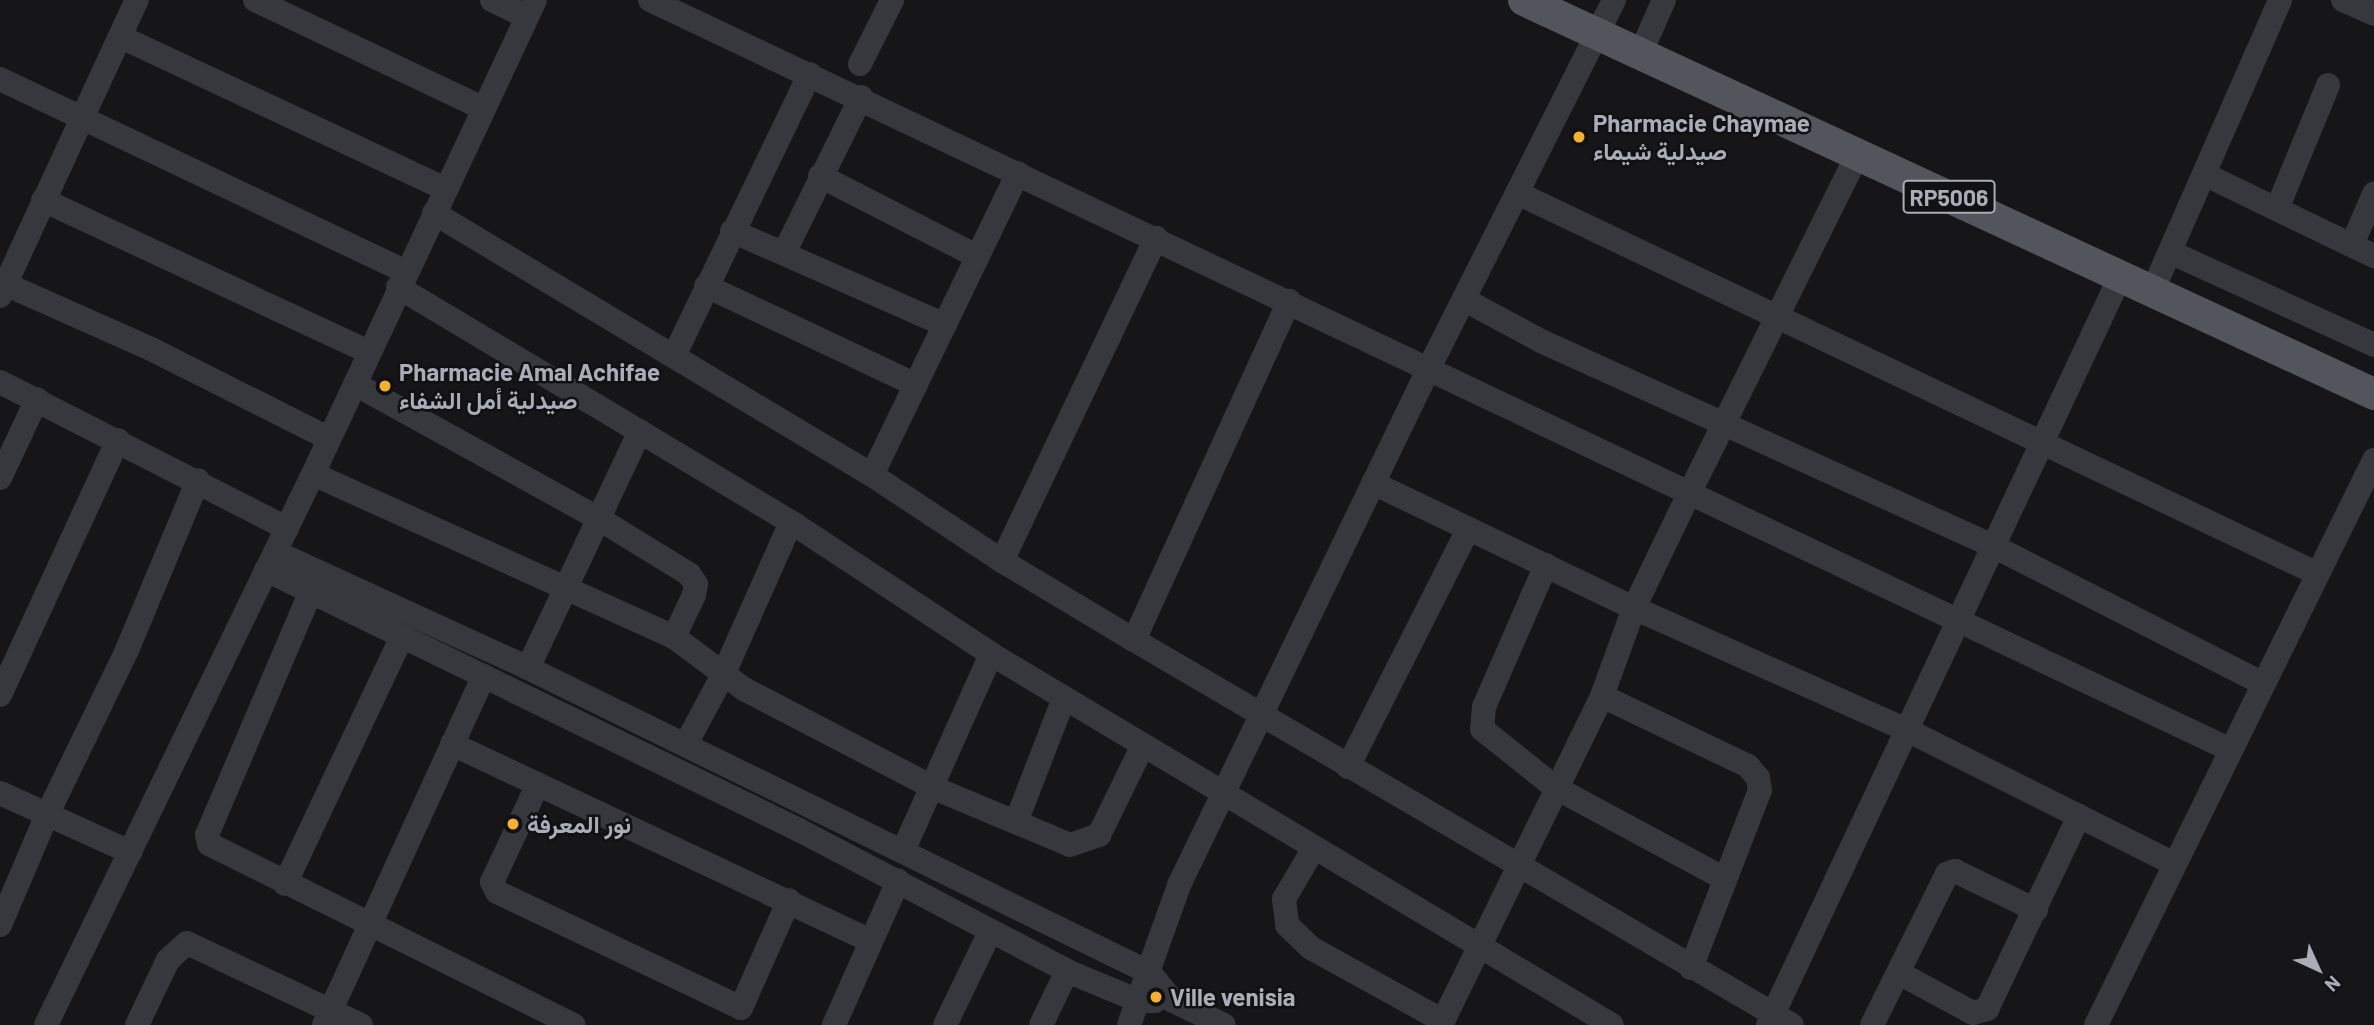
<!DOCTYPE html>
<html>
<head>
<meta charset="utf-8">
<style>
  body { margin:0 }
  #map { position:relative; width:2374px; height:1025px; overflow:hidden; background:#161618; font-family:Barlow,Vazirmatn,sans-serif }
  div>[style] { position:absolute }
  .minor>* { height:24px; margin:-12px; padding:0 12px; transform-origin:12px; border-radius:12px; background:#37383d }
  .major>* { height:32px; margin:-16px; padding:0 16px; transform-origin:16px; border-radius:16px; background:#53555c }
  .dots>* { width:19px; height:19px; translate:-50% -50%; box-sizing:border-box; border:4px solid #111113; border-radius:50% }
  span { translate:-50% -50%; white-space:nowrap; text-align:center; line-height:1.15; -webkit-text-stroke:5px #111113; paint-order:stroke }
  .shield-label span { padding:2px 5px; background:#111113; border:2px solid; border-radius:5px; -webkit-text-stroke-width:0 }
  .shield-label { font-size:23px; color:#a8adb8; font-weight:700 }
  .poi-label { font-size:24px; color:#a8adb8; font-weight:700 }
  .left { translate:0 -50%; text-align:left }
  .north { position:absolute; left:2283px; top:934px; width:70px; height:70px; -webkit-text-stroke:5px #111113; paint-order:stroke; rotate:135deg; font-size:19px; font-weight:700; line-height:28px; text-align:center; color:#a8adb8 }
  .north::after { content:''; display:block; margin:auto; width:24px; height:32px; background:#a8adb8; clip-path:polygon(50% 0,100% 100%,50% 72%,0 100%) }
</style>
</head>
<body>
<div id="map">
  <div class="minor">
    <i style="left:255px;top:0;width:251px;rotate:25.4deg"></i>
    <i style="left:492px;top:0;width:39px;rotate:26deg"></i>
    <i style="left:650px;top:0;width:1748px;rotate:25.38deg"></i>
    <i style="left:2343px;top:0;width:34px;rotate:24deg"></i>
    <i style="left:121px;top:37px;width:357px;rotate:25.1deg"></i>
    <i style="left:1640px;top:54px;width:59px;rotate:-66deg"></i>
    <i style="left:860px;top:64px;width:72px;rotate:-63.4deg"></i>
    <i style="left:0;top:79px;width:447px;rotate:25.4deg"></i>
    <i style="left:2204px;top:174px;width:189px;rotate:25.8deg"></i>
    <i style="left:820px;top:176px;width:175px;rotate:27.1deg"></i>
    <i style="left:1517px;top:193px;width:885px;rotate:25.44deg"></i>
    <i style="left:43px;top:200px;width:357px;rotate:25deg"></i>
    <i style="left:2277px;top:209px;width:134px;rotate:-67.6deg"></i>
    <i style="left:434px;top:213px;width:510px;rotate:30.89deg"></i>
    <i style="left:872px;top:475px;width:156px;rotate:33.5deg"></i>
    <i style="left:1002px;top:561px;width:154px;rotate:30.9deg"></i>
    <i style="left:1134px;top:640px;width:762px;rotate:30.33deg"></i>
    <i style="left:732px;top:231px;width:233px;rotate:23.8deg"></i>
    <i style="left:2352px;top:245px;width:56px;rotate:-66.7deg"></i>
    <i style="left:2170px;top:252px;width:224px;rotate:24.5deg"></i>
    <i style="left:784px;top:253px;width:174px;rotate:-63.7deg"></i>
    <i style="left:5px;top:284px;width:160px;rotate:24deg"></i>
    <i style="left:151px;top:349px;width:198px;rotate:26.7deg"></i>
    <i style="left:706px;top:286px;width:232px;rotate:25.2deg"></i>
    <i style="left:398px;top:287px;width:458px;rotate:30.9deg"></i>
    <i style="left:791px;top:522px;width:240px;rotate:33.4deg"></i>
    <i style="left:991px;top:654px;width:723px;rotate:30.86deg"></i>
    <i style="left:2152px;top:292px;width:319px;rotate:-66.3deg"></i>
    <i style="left:0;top:296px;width:326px;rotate:-65.2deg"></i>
    <i style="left:1465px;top:300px;width:86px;rotate:28.3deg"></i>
    <i style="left:1541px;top:341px;width:496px;rotate:24.4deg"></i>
    <i style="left:1993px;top:546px;width:302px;rotate:27deg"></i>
    <i style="left:674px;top:356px;width:313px;rotate:-64.3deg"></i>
    <i style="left:0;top:382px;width:322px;rotate:27deg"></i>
    <i style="left:355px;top:384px;width:275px;rotate:28.9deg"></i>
    <i style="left:596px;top:517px;width:109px;rotate:31.5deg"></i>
    <i style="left:689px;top:574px;width:12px;rotate:55deg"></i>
    <i style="left:696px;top:584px;width:11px;rotate:100deg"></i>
    <i style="left:694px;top:595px;width:47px;rotate:115.5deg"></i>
    <i style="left:313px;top:474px;width:396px;rotate:24.3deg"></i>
    <i style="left:674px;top:637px;width:87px;rotate:36.6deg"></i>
    <i style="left:744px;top:689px;width:214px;rotate:27.5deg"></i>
    <i style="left:934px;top:788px;width:147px;rotate:22.7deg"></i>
    <i style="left:1070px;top:845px;width:31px;rotate:-19deg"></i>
    <i style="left:1099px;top:835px;width:100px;rotate:-63.9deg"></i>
    <i style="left:872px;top:475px;width:335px;rotate:-64.2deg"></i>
    <i style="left:0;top:478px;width:87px;rotate:-64.9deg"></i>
    <i style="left:1373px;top:483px;width:289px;rotate:25.6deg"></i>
    <i style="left:1634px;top:608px;width:299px;rotate:24.1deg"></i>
    <i style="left:1907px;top:730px;width:297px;rotate:26.6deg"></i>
    <i style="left:275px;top:552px;width:278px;rotate:24.6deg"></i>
    <i style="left:528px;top:668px;width:693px;rotate:26.12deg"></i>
    <i style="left:1150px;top:973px;width:36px;rotate:51deg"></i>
    <i style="left:1173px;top:1001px;width:56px;rotate:25.2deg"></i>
    <i style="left:1002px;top:561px;width:358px;rotate:-64.5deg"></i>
    <i style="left:1546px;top:565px;width:155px;rotate:113.6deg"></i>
    <i style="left:1484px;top:707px;width:22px;rotate:95deg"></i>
    <i style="left:1482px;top:729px;width:95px;rotate:38.6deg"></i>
    <i style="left:1556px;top:788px;width:192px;rotate:28.3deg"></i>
    <i style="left:266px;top:570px;width:593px;rotate:26deg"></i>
    <i style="left:799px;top:830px;width:303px;rotate:27.7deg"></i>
    <i style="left:1067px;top:971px;width:78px;rotate:22.6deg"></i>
    <i style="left:1139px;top:1001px;width:16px"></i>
    <i style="left:311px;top:591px;width:265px;rotate:113.1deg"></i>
    <i style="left:207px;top:835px;width:9px;rotate:77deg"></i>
    <i style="left:209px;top:844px;width:407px;rotate:26.4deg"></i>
    <i style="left:1134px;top:640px;width:373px;rotate:-65.4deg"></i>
    <i style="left:528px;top:668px;width:262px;rotate:-64.7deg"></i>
    <i style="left:0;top:695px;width:281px;rotate:-65.2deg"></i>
    <i style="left:1602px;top:696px;width:162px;rotate:25.6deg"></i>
    <i style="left:1748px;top:766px;width:16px;rotate:50deg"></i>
    <i style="left:1758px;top:778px;width:12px;rotate:81deg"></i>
    <i style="left:1760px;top:790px;width:191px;rotate:111.2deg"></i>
    <i style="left:452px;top:744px;width:462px;rotate:25.2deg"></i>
    <i style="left:686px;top:744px;width:78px;rotate:-61.8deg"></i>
    <i style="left:723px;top:675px;width:167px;rotate:-66deg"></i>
    <i style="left:1348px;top:767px;width:267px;rotate:-63.2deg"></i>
    <i style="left:537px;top:786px;width:106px;rotate:115.1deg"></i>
    <i style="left:492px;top:882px;width:11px;rotate:63deg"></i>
    <i style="left:497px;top:892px;width:270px;rotate:25.4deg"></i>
    <i style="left:741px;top:1008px;width:118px;rotate:-66deg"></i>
    <i style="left:0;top:793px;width:143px;rotate:24.4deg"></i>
    <i style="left:1016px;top:822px;width:133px;rotate:-68.8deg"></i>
    <i style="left:1314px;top:848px;width:59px;rotate:120.5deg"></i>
    <i style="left:1284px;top:899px;width:26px;rotate:83deg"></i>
    <i style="left:1287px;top:925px;width:33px;rotate:44deg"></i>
    <i style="left:1311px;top:948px;width:151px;rotate:28.9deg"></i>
    <i style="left:903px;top:851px;width:216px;rotate:-65.9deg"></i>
    <i style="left:285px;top:884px;width:274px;rotate:-64.7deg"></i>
    <i style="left:0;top:925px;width:120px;rotate:-66.9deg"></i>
    <i style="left:47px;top:815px;width:183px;rotate:-64.1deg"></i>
    <i style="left:127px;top:650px;width:184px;rotate:-67.3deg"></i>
    <i style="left:1899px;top:973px;width:84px;rotate:28.4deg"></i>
    <i style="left:1973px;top:1013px;width:15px;rotate:-16deg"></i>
    <i style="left:1987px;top:1009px;width:214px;rotate:-64.5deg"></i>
    <i style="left:46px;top:1025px;width:612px;rotate:-64.15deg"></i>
    <i style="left:313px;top:474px;width:523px;rotate:-64.9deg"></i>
    <i style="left:137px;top:1025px;width:72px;rotate:-64.5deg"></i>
    <i style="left:168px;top:960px;width:25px;rotate:-42deg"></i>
    <i style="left:187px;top:943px;width:192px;rotate:25.2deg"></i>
    <i style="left:324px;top:1025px;width:384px;rotate:-65.4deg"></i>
    <i style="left:834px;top:1025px;width:158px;rotate:-66deg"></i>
    <i style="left:945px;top:1025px;width:103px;rotate:-64.2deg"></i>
    <i style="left:1041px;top:1025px;width:60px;rotate:-64.3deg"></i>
    <i style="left:1129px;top:1025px;width:149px;rotate:-70.3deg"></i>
    <i style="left:1179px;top:885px;width:574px;rotate:-64.19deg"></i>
    <i style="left:1429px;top:368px;width:412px;rotate:-63.3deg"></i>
    <i style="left:1441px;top:1025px;width:366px;rotate:-63.9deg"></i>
    <i style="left:1602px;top:696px;width:94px;rotate:-70deg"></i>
    <i style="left:1634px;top:608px;width:124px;rotate:-64.3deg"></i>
    <i style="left:1688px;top:496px;width:382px;rotate:-63.6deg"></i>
    <i style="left:1768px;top:1025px;width:827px;rotate:-64.8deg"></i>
    <i style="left:1872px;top:1025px;width:169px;rotate:-63.6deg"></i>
    <i style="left:1947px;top:874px;width:9px;rotate:-21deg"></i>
    <i style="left:1955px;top:871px;width:90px;rotate:25.7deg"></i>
    <i style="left:2096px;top:1025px;width:630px;rotate:-63.8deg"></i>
  </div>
  <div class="major">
    <i style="left:1524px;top:0;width:937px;rotate:24.87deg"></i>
  </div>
  <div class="dots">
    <i style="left:1579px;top:137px;background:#f2b134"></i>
    <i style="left:385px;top:386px;background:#f2b134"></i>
    <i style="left:513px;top:824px;background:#f2b134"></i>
    <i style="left:1156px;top:997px;background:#f2b134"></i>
  </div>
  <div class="shield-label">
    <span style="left:1949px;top:197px">RP5006</span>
  </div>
  <div class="poi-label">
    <span class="left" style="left:1593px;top:137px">Pharmacie Chaymae<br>صيدلية شيماء</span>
    <span class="left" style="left:399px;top:386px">Pharmacie Amal Achifae<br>صيدلية أمل الشفاء</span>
    <span class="left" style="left:527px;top:824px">نور المعرفة</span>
    <span class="left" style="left:1170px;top:997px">Ville venisia</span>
  </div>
  <div class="north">N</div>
</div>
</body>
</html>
